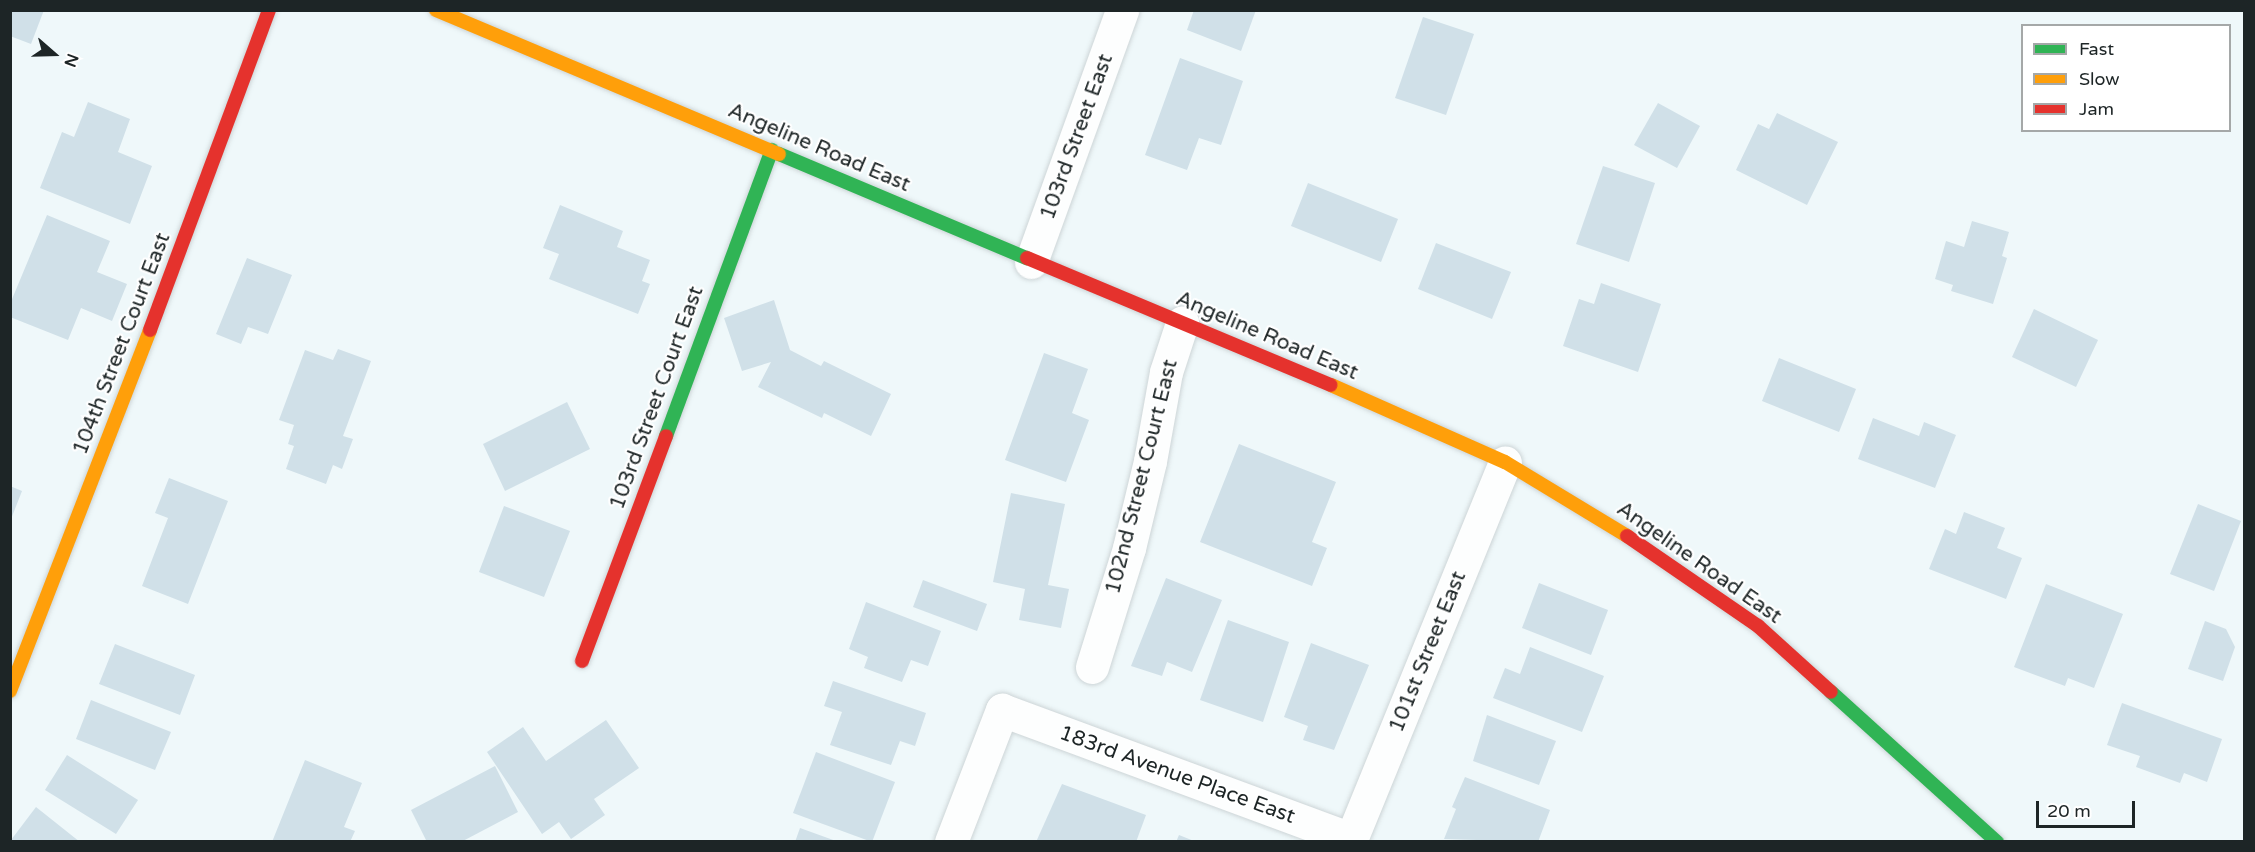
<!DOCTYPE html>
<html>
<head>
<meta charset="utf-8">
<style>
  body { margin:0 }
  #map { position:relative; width:2255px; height:852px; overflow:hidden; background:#eff8fa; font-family:"Varela Round",sans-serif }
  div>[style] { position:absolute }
  .building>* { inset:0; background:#d0e0e8 }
  .roads { filter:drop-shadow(0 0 2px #cdd5d7) drop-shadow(0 0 2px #cdd5d7) }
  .street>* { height:33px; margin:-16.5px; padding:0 16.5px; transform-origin:16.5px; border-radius:16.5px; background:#fdfefe }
  .fast>* { height:14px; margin:-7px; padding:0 7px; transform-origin:7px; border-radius:7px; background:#30b455 }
  .slow>* { height:14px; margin:-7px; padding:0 7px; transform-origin:7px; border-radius:7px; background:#ff9f0a }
  .jam>* { height:14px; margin:-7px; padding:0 7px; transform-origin:7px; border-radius:7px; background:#e5322d }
  span { translate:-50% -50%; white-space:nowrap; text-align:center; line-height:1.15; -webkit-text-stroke:4.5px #fff; paint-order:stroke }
  .street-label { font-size:21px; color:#1d2526 }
  .frame { position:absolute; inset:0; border:12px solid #1d2526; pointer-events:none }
  .legend { position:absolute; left:2021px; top:24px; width:210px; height:108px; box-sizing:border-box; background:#fff; border:2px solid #a5a8a8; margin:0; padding:8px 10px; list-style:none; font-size:18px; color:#1d2526 }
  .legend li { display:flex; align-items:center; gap:12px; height:30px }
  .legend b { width:30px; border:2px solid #a5a8a8 }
  .north { position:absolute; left:24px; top:24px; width:60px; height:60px; -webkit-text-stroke:4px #fff; paint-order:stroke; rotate:110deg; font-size:16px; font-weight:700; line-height:24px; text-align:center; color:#1d2526 }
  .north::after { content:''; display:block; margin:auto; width:21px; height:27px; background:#1d2526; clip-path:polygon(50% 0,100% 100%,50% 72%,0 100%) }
  .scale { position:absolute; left:2036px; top:801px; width:99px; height:27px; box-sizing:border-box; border:3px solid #1d2526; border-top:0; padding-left:8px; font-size:18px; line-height:21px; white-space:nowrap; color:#1d2526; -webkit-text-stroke:4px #fff; paint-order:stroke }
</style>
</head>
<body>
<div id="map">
  <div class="building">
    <i style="clip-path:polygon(10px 10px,44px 10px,31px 44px,10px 36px)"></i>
    <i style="clip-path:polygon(1194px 10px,1256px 10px,1241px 51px,1187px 30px)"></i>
    <i style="clip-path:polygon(1423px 17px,1474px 34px,1446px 115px,1395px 98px)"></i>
    <i style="clip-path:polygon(1180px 58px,1243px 81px,1221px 145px,1199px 138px,1187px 170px,1145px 155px)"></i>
    <i style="clip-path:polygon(88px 102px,130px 119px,118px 152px,152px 166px,130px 224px,40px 188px,62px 132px,74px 137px)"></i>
    <i style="clip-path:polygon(1658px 103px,1700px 126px,1677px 168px,1634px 145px)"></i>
    <i style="clip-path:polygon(1777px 113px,1838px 142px,1807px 205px,1736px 170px,1758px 124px,1769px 129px)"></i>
    <i style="clip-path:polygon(1603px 166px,1655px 183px,1629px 262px,1576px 244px)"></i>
    <i style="clip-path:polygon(1308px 183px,1398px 219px,1381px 262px,1291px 226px)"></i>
    <i style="clip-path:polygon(560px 205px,623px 231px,617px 247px,650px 260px,642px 281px,650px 284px,638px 314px,549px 279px,559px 254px,543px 248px)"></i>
    <i style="clip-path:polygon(47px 215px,110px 241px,97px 272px,127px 284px,112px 321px,81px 308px,68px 340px,10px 317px,10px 304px)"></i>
    <i style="clip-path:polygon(1972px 221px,2009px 232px,2002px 256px,2007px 258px,1993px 304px,1951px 291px,1953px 285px,1935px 279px,1946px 241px,1964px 247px)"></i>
    <i style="clip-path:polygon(1436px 243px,1511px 272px,1492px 319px,1418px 289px)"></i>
    <i style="clip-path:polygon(247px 258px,292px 275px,268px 334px,248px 327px,241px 344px,216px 334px)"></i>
    <i style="clip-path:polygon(1601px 283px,1661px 304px,1638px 372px,1563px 346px,1579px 299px,1594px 304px)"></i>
    <i style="clip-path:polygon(774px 300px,790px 350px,821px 366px,824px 361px,891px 394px,871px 436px,824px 413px,822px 418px,758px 387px,771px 362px,742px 371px,724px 318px)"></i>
    <i style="clip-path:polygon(2034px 309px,2098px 340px,2076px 387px,2012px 357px)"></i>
    <i style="clip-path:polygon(338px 349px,371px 361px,343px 436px,353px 439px,342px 469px,333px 465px,326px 484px,286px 469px,294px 446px,288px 444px,294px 425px,279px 420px,305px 350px,333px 360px)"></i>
    <i style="clip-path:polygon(1044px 353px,1088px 369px,1072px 413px,1089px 420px,1066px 482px,1005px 460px)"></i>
    <i style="clip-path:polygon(1779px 358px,1856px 389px,1839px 432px,1762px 401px)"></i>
    <i style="clip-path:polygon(567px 402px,590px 449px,505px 491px,483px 444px)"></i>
    <i style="clip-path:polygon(1873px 418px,1919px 436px,1924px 422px,1956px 435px,1935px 488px,1858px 459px)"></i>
    <i style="clip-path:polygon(1239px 444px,1336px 482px,1312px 542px,1327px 548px,1312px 586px,1200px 542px)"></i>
    <i style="clip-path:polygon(169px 478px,228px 501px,188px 604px,142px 586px,168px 518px,155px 513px)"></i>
    <i style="clip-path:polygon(10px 486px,22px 491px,11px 519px,10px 519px)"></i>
    <i style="clip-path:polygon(1011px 493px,1065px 504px,1048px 585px,1069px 589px,1061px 628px,1019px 620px,1025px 589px,993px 582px)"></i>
    <i style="clip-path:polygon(2198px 504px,2241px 521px,2214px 591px,2170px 574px)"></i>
    <i style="clip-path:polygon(504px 506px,570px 531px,544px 597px,479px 572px)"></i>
    <i style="clip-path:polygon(1964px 512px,2005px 528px,1997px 548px,2022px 558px,2006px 599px,1929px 569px,1945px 529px,1956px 534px)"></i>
    <i style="clip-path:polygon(1166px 578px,1222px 600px,1192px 672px,1167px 662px,1162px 676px,1131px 666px)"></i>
    <i style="clip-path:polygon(923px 580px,987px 604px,977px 631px,913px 607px)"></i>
    <i style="clip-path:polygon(1539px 583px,1608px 610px,1591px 655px,1522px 628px)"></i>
    <i style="clip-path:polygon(2046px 584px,2123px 614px,2094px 688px,2068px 678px,2065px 686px,2014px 667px)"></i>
    <i style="clip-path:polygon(866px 602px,941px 631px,928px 666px,911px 660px,902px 682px,864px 668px,868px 657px,849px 649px)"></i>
    <i style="clip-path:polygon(1228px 620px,1289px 642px,1263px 722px,1200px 700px)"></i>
    <i style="clip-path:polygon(2205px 621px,2226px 629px,2235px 647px,2223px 681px,2188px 669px)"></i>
    <i style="clip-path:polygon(1311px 643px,1369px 665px,1334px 750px,1303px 740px,1308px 726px,1284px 717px)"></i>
    <i style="clip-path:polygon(115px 644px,195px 675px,180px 715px,99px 684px)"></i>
    <i style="clip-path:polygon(1530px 647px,1604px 676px,1582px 732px,1493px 698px,1505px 668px,1520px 674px)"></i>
    <i style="clip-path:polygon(833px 681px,926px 713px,915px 746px,900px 741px,891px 765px,830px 745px,842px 712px,824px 706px)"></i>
    <i style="clip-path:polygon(91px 700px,171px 732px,155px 770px,76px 739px)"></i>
    <i style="clip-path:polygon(2122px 703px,2222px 739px,2207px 782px,2184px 773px,2180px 783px,2136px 767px,2140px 756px,2107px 745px)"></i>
    <i style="clip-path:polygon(1487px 715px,1556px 741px,1539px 785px,1473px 761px)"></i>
    <i style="clip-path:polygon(606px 720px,639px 768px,594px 799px,605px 815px,571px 839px,559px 822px,542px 834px,487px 752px,523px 727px,546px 761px)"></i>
    <i style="clip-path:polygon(816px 752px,895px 782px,872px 842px,793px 813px)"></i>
    <i style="clip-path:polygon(67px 755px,138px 800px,116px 834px,45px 790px)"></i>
    <i style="clip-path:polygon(305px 760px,362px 783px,344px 827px,355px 831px,350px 842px,272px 842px)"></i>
    <i style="clip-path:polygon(495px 766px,518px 812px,461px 842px,427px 842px,411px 810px)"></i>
    <i style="clip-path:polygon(1465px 777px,1550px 810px,1538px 842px,1444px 839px,1456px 809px,1452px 807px)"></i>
    <i style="clip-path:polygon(1062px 784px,1146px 815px,1136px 842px,1036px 842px)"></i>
    <i style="clip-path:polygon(36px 807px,80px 842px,11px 840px)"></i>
    <i style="clip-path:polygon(800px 828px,836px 841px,836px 842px,795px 842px)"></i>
    <i style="clip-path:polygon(1179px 835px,1194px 841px,1194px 842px,1176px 842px)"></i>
  </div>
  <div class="roads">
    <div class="street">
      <i style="left:1031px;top:262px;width:268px;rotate:-70.1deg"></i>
      <i style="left:1092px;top:667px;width:125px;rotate:-72.7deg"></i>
      <i style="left:1129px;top:548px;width:89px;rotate:-76.4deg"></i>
      <i style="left:1150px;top:461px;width:90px;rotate:-79.8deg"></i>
      <i style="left:1166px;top:372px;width:52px;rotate:-71.9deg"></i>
      <i style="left:951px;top:842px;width:142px;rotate:-68.9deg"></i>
      <i style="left:1002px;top:710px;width:372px;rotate:20.3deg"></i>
      <i style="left:1350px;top:842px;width:410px;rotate:-67.8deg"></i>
    </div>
    <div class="fast">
      <i style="left:779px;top:154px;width:269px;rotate:22.8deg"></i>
      <i style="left:666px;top:436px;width:305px;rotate:-69.7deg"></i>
      <i style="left:1831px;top:692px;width:224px;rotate:42.1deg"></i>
    </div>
    <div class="slow">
      <i style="left:436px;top:10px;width:372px;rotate:22.8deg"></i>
      <i style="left:1331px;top:385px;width:190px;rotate:23.9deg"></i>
      <i style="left:1505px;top:462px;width:143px;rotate:31.2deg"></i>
      <i style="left:10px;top:691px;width:387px;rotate:-68.8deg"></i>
    </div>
    <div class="jam">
      <i style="left:1027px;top:258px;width:329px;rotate:22.7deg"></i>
      <i style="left:150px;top:330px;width:341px;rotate:-69.6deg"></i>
      <i style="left:1627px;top:536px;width:159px;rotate:34.5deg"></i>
      <i style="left:1758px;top:626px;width:98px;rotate:42.1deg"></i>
      <i style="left:582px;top:661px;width:240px;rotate:-69.5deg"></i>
    </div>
  </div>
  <div class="street-label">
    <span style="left:1077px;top:137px;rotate:-70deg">103rd Street East</span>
    <span style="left:819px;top:148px;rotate:23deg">Angeline Road East</span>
    <span style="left:1267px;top:336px;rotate:23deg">Angeline Road East</span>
    <span style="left:122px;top:344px;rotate:-69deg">104th Street Court East</span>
    <span style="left:657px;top:398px;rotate:-70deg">103rd Street Court East</span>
    <span style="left:1142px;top:477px;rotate:-76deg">102nd Street Court East</span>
    <span style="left:1699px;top:563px;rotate:35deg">Angeline Road East</span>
    <span style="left:1428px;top:652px;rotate:-68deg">101st Street East</span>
    <span style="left:1177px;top:775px;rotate:20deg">183rd Avenue Place East</span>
  </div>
  <div class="frame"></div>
  <ul class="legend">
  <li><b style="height:8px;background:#30b455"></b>Fast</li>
  <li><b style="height:8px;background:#ff9f0a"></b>Slow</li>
  <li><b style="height:8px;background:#e5322d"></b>Jam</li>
  </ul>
  <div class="north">N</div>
  <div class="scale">20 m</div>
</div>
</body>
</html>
